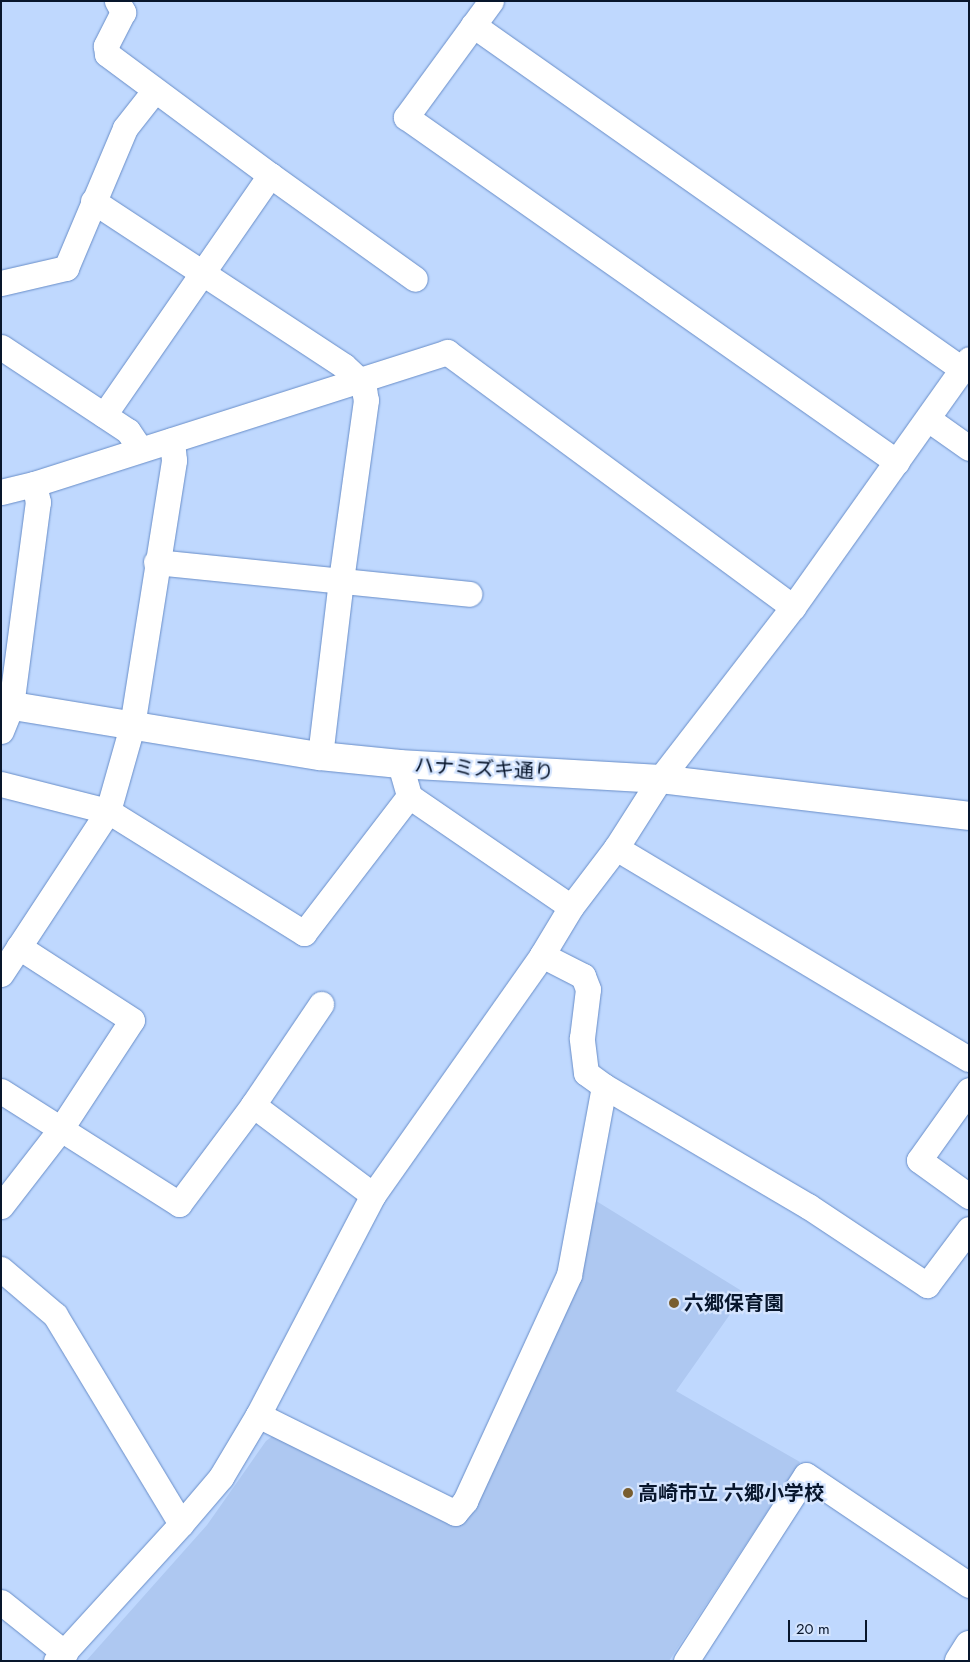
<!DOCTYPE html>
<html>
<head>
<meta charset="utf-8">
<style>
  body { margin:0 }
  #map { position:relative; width:970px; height:1662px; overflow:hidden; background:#bfd8fe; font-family:Jost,"Noto Sans JP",sans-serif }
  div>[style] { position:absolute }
  .built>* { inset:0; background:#aec8f1 }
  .roads { filter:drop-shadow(0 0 1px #688dc8) drop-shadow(0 0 1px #688dc8) }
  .minor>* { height:25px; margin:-12.5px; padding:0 12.5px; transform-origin:12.5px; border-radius:12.5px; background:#fff }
  .tertiary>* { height:28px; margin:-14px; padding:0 14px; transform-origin:14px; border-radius:14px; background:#fff }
  .dots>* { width:14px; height:14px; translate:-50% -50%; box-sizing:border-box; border:2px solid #d4e4fe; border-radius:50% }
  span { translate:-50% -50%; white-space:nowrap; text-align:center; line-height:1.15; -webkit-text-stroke:4.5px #d4e4fe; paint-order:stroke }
  .street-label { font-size:20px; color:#08162c }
  .poi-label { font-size:20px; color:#08162c; font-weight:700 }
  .left { translate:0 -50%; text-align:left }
  .frame { position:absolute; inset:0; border:2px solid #08162c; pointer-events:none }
  .scale { position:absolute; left:788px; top:1620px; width:79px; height:22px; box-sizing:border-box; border:2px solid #08162c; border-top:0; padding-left:6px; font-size:15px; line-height:18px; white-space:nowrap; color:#08162c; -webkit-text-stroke:4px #d4e4fe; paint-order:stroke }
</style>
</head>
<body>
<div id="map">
  <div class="built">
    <i style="clip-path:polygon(593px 1199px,745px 1293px,676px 1391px,800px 1462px,669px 1661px,86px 1661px,207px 1525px,266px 1441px,274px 1435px,461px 1524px)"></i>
  </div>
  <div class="roads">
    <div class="minor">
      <i style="left:117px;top:1px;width:13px;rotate:61deg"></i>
      <i style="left:123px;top:12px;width:38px;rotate:117deg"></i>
      <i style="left:106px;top:46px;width:8px;rotate:83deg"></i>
      <i style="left:107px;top:54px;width:203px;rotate:36.6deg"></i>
      <i style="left:270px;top:175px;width:178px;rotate:35.6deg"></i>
      <i style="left:491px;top:1px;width:144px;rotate:126.2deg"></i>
      <i style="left:406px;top:117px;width:600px;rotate:35.09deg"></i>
      <i style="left:473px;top:25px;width:598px;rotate:35.13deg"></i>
      <i style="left:93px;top:201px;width:300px;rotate:33.3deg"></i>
      <i style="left:344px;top:366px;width:19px;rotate:43deg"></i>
      <i style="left:358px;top:379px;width:13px;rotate:61deg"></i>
      <i style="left:364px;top:390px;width:10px;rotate:79deg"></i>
      <i style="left:366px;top:400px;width:182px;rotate:97.9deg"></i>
      <i style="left:341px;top:580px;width:177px;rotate:96.8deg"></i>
      <i style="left:1px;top:283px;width:67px;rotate:-13deg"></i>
      <i style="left:66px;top:268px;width:152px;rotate:-67.1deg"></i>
      <i style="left:125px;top:128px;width:48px;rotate:-51.7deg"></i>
      <i style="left:1px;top:347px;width:152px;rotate:33.5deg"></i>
      <i style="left:128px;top:431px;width:22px;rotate:56deg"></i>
      <i style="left:104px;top:415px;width:292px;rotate:-55.3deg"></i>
      <i style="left:928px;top:419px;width:50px;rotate:35.3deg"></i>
      <i style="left:1px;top:492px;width:34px;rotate:-14deg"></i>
      <i style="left:34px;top:484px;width:434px;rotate:-17.7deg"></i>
      <i style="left:447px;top:352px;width:430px;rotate:36.4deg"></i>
      <i style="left:156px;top:562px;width:315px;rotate:5.8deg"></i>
      <i style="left:1px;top:731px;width:27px;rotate:-68deg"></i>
      <i style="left:11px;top:706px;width:206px;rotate:-82.5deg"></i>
      <i style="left:38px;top:502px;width:18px;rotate:-103deg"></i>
      <i style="left:400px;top:764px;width:33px;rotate:74deg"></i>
      <i style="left:409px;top:796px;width:196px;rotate:34.4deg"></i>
      <i style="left:1px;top:784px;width:110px;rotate:14.2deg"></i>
      <i style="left:108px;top:811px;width:231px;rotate:31.9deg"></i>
      <i style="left:304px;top:933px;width:173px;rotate:-52.5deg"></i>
      <i style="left:616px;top:848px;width:411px;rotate:30.9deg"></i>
      <i style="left:1px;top:974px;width:195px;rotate:-56.7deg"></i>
      <i style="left:108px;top:811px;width:88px;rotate:-74.2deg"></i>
      <i style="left:132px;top:726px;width:269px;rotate:-81deg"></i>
      <i style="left:174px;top:460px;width:20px;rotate:-96deg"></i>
      <i style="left:604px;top:1086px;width:237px;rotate:30.5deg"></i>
      <i style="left:808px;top:1206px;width:143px;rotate:33.6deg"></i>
      <i style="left:927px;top:1285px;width:70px;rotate:-53.1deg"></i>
      <i style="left:969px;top:1090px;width:86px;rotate:125.5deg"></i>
      <i style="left:919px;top:1160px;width:62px;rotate:35.8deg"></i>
      <i style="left:1px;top:1091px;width:211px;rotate:32.4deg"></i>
      <i style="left:179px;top:1204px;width:124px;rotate:-53.2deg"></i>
      <i style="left:253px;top:1105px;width:150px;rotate:36.9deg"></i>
      <i style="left:253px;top:1105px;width:122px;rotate:-56deg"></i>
      <i style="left:1px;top:1206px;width:96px;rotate:-52.2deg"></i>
      <i style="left:60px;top:1130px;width:131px;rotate:-56.8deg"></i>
      <i style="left:132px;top:1020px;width:135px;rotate:-147.1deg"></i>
      <i style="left:1px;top:1269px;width:71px;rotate:40.4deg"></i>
      <i style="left:55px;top:1315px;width:244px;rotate:58.9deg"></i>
      <i style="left:258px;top:1415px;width:220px;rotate:26.4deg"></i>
      <i style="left:455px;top:1513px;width:16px;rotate:-50deg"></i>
      <i style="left:465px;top:1501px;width:249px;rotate:-65.3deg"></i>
      <i style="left:569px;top:1275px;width:192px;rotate:-79.5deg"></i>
      <i style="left:604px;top:1086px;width:22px;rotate:-144deg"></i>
      <i style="left:586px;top:1073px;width:35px;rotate:-97deg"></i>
      <i style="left:582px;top:1038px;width:49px;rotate:-83deg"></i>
      <i style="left:588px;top:989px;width:14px;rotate:-111deg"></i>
      <i style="left:583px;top:976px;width:46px;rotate:-152.9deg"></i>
      <i style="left:1px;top:1602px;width:82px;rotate:38.6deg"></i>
      <i style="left:56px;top:1661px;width:185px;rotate:-47.6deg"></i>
      <i style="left:181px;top:1524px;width:62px;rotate:-49.6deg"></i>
      <i style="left:221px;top:1477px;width:72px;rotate:-59.2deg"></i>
      <i style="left:258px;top:1415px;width:248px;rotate:-62.4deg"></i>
      <i style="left:373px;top:1195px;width:294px;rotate:-54.8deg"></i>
      <i style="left:542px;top:955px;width:56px;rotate:-58.9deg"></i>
      <i style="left:571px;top:907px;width:74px;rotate:-52.7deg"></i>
      <i style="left:616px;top:848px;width:82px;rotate:-57.5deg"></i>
      <i style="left:660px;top:779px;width:217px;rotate:-52.3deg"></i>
      <i style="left:793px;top:607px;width:304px;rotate:-54.6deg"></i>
      <i style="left:686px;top:1661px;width:221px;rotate:-57.2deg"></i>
      <i style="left:806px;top:1475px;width:197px;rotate:34deg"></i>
    </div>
    <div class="tertiary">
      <i style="left:1px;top:704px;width:323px;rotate:9.3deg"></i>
      <i style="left:320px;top:756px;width:80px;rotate:5.7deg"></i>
      <i style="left:400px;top:764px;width:260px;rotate:3.3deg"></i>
      <i style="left:660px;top:779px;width:311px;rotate:6.8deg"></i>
      <i style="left:959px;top:1661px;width:19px;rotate:-58deg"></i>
    </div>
  </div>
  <div class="dots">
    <i style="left:674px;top:1303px;background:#795e30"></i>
    <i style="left:628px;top:1493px;background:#795e30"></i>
  </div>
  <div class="street-label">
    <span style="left:484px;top:769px;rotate:3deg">ハナミズキ通り</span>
  </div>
  <div class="poi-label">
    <span class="left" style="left:684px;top:1303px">六郷保育園</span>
    <span class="left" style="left:638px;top:1493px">高崎市立 六郷小学校</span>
  </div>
  <div class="frame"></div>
  <div class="scale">20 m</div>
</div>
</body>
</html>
